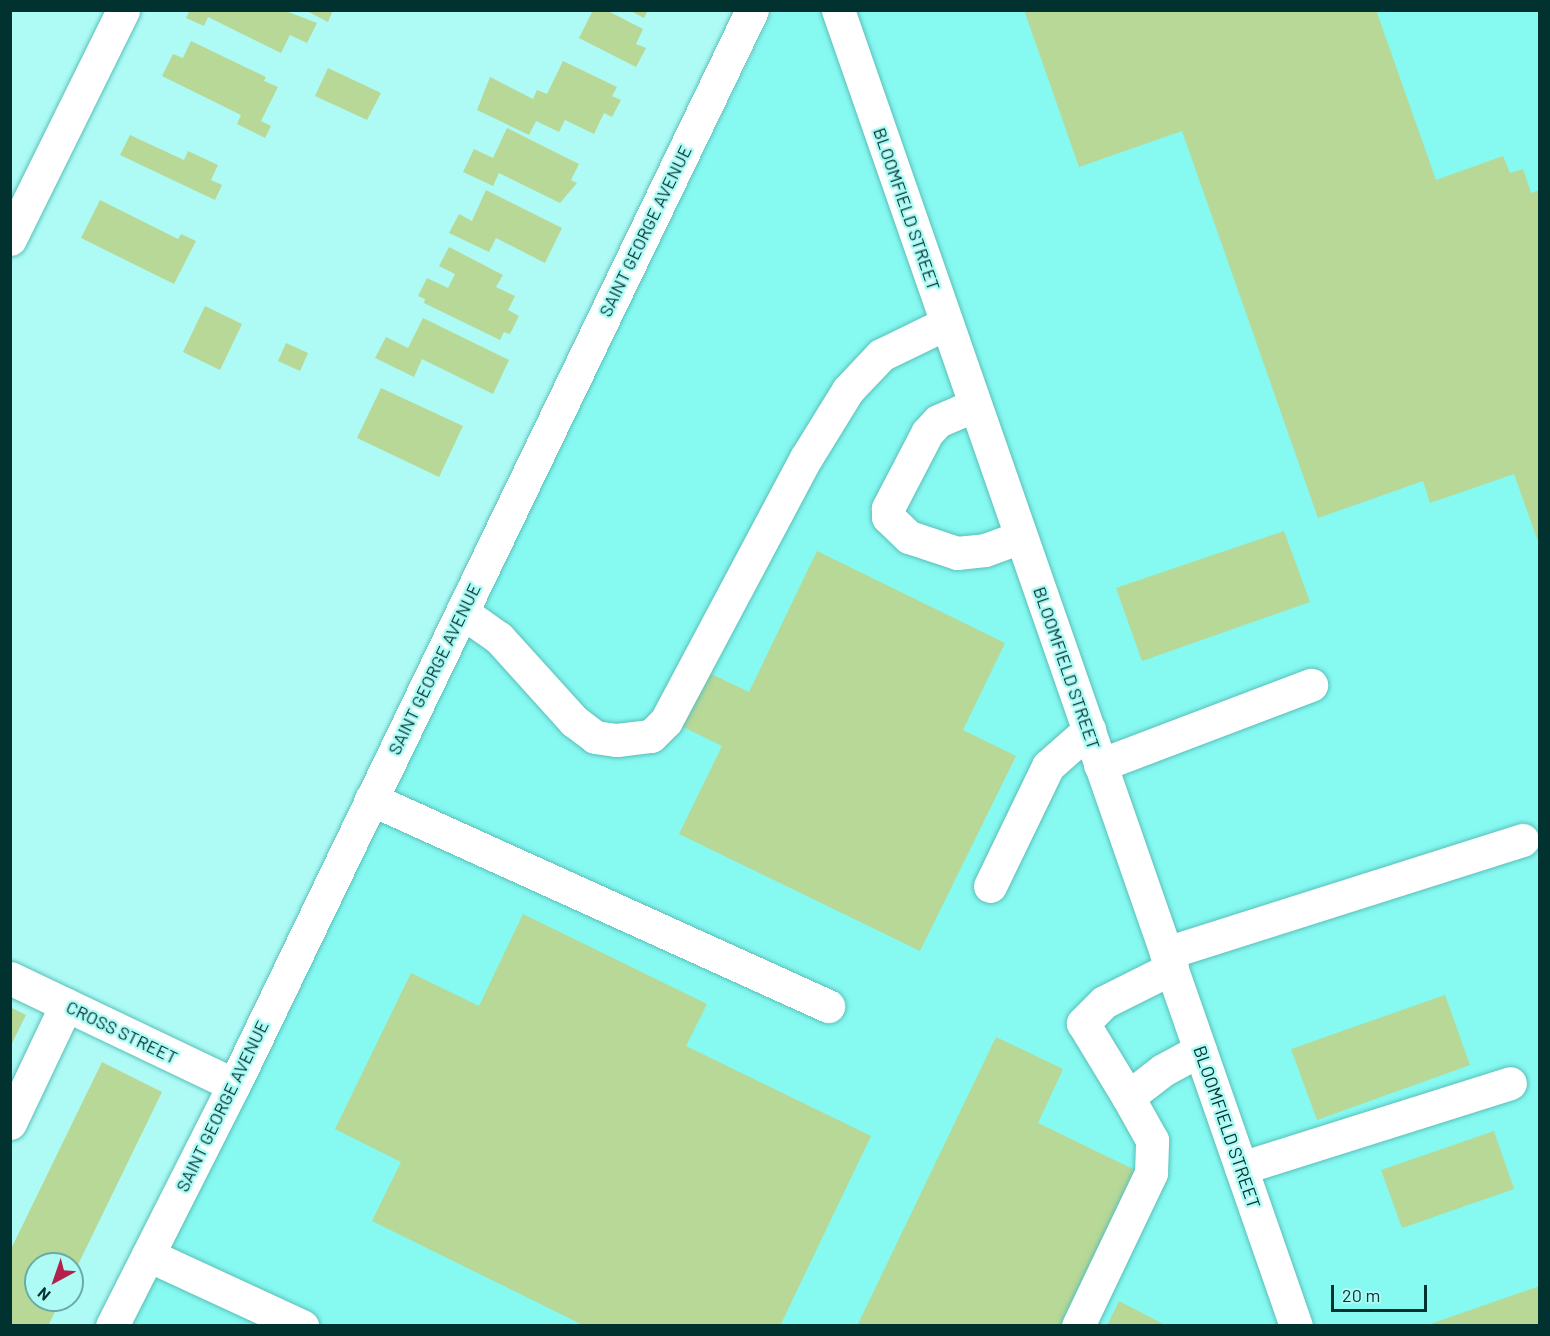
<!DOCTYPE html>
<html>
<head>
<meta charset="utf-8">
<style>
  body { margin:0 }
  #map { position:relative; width:1550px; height:1336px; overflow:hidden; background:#aefbf6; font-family:Barlow,sans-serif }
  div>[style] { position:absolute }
  .built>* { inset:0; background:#86f9f1 }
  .building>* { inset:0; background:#b7d896 }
  .roads { filter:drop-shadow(0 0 2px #59bfb9) drop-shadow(0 0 2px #59bfb9) }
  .minor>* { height:33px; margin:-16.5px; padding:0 16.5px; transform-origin:16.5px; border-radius:16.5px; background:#fff }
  span { translate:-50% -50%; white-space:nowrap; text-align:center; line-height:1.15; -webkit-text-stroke:5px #aefbf6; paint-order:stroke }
  .street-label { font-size:18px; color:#023230 }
  .frame { position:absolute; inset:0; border:12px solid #023230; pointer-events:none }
  .north { position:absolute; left:24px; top:1252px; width:60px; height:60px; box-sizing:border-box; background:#aefbf6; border:2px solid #69aba7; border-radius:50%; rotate:220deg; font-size:16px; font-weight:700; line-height:24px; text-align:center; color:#023230 }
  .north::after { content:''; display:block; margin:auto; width:21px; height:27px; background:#b2204c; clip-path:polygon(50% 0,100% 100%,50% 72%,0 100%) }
  .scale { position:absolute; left:1331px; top:1285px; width:96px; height:27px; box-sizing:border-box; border:3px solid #023230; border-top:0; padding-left:8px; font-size:18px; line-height:21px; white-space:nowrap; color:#023230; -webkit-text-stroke:4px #aefbf6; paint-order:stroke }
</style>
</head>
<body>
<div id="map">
  <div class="built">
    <i style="clip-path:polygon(773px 11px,1539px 11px,1539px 1325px,129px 1326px)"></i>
  </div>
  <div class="building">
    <i style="clip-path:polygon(190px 10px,283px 10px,317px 23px,307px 43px,290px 35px,281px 53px,208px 17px,204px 26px,186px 18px)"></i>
    <i style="clip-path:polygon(305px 10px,333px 10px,328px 22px)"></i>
    <i style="clip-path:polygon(593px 10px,606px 10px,643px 29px,636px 44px,646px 48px,636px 67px,579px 38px)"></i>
    <i style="clip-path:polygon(629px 10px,648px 10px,644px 18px)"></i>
    <i style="clip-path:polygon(1024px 10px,1376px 10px,1436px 180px,1503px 156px,1510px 173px,1523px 169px,1531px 193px,1540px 190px,1540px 547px,1514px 474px,1430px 503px,1423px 481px,1318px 518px,1182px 131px,1079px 167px)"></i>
    <i style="clip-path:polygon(191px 41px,266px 77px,264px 81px,278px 87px,261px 121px,271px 126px,265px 138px,237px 124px,241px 115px,162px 76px,173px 54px,183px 58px)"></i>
    <i style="clip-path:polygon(563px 61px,617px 87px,612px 96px,621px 100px,612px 117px,604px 113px,594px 134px,565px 120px,559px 132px,536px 121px,529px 135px,477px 110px,490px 77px,533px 99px,537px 90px,547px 94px)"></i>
    <i style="clip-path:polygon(328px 68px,381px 93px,367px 120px,315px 96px)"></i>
    <i style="clip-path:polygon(507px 128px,579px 164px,571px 180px,577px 183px,560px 203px,499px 173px,493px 186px,463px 172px,474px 149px,493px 158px)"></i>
    <i style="clip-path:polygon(130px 135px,184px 160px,188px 151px,218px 165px,211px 180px,222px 185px,215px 200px,120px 155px)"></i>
    <i style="clip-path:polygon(486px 190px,562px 228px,545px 263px,496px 238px,489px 252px,449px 233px,459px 214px,472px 221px)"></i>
    <i style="clip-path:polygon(100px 200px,178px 239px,181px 234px,196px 241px,174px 284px,81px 238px)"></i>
    <i style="clip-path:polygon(449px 247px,503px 275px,496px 287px,515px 296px,508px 310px,519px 316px,510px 334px,504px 332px,500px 340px,424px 303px,425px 299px,418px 296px,427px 278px,448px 288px,455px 274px,439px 266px)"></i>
    <i style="clip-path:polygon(205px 306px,242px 324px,220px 370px,183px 352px)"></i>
    <i style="clip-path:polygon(423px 318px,509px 360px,493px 394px,422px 359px,414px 377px,375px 358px,386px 337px,408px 348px)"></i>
    <i style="clip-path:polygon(286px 343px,308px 353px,300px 371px,278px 361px)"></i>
    <i style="clip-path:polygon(381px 388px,463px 426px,439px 477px,357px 438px)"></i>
    <i style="clip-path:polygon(1284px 531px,1310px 602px,1142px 661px,1116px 588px)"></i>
    <i style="clip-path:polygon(817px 551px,1005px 643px,963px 730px,1016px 756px,920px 951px,679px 834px,722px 746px,677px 724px,703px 670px,749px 692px)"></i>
    <i style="clip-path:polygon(523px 914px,707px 1004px,686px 1046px,871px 1136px,780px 1326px,585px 1326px,372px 1221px,401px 1162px,335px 1129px,411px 973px,479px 1006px)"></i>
    <i style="clip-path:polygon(1445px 995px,1470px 1065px,1317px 1120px,1291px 1049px)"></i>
    <i style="clip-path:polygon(10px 1007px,26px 1015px,10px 1047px)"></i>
    <i style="clip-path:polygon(996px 1037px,1063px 1069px,1038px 1123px,1135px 1170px,1060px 1326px,857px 1326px)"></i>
    <i style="clip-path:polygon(102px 1062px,162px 1092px,72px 1277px,72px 1264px,36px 1264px,36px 1300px,61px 1300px,48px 1326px,10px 1326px,10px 1251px)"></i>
    <i style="clip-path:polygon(1494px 1131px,1514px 1189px,1402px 1228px,1381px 1170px)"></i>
    <i style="clip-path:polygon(1540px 1286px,1540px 1326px,1427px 1326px,1427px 1325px)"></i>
    <i style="clip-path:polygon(1119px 1301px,1167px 1326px,1107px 1326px)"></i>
  </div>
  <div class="roads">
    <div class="minor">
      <i style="left:838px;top:10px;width:1393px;rotate:70.81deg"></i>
      <i style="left:10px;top:239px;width:255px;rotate:-63.7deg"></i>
      <i style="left:975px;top:405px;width:40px;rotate:156.6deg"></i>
      <i style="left:938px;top:421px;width:16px;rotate:133deg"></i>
      <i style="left:927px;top:433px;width:85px;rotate:117.5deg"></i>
      <i style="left:888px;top:508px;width:9px;rotate:90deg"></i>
      <i style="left:888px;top:517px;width:29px;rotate:44deg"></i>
      <i style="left:909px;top:537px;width:51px;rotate:18.4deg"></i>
      <i style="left:957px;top:553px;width:28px;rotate:-6deg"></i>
      <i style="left:985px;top:550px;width:38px;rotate:-20deg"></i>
      <i style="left:462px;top:612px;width:45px;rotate:35.1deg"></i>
      <i style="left:499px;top:638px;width:112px;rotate:47.9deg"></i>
      <i style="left:574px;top:721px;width:26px;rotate:37deg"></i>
      <i style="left:595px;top:737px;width:22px;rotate:8deg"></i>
      <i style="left:617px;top:740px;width:34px;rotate:-7deg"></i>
      <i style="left:651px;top:736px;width:21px;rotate:-45deg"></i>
      <i style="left:666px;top:721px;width:298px;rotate:-62deg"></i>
      <i style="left:806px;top:458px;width:80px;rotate:-58.3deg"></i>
      <i style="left:848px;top:390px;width:48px;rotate:-46.7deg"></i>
      <i style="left:881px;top:355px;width:73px;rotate:-25.9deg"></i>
      <i style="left:1100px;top:765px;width:226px;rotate:-20.8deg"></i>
      <i style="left:371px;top:799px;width:502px;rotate:24.37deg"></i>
      <i style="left:990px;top:886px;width:133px;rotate:-64.2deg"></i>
      <i style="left:1048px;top:766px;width:55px;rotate:-41.3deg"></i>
      <i style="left:1166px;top:953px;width:374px;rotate:-17.6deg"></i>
      <i style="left:1172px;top:968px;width:76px;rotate:153.4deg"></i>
      <i style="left:1104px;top:1002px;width:30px;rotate:135deg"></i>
      <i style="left:1083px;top:1023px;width:87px;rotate:58.7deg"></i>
      <i style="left:1128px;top:1097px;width:44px;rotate:-37.6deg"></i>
      <i style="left:1163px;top:1070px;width:42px;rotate:-28.4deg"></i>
      <i style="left:10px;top:978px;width:248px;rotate:25.5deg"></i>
      <i style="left:10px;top:1123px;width:131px;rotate:-64.6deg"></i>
      <i style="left:1241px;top:1168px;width:282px;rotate:-17.5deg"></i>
      <i style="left:148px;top:1255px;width:170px;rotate:24.8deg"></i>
      <i style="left:112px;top:1326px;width:270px;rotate:-63.2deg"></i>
      <i style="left:234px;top:1085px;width:1193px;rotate:-64.27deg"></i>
      <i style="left:1078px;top:1326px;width:170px;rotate:-64.5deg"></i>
      <i style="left:1151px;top:1173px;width:33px;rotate:-88deg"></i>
      <i style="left:1152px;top:1140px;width:49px;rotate:-119.2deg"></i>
    </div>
  </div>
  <div class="street-label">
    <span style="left:907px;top:209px;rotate:71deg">BLOOMFIELD STREET</span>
    <span style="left:645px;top:231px;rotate:-64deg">SAINT GEORGE AVENUE</span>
    <span style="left:1067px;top:668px;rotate:71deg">BLOOMFIELD STREET</span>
    <span style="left:434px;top:669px;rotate:-64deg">SAINT GEORGE AVENUE</span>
    <span style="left:122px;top:1032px;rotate:26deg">CROSS STREET</span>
    <span style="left:222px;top:1106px;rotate:-64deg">SAINT GEORGE AVENUE</span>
    <span style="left:1227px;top:1127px;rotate:71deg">BLOOMFIELD STREET</span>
  </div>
  <div class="frame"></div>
  <div class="north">N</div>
  <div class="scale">20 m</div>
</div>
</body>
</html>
